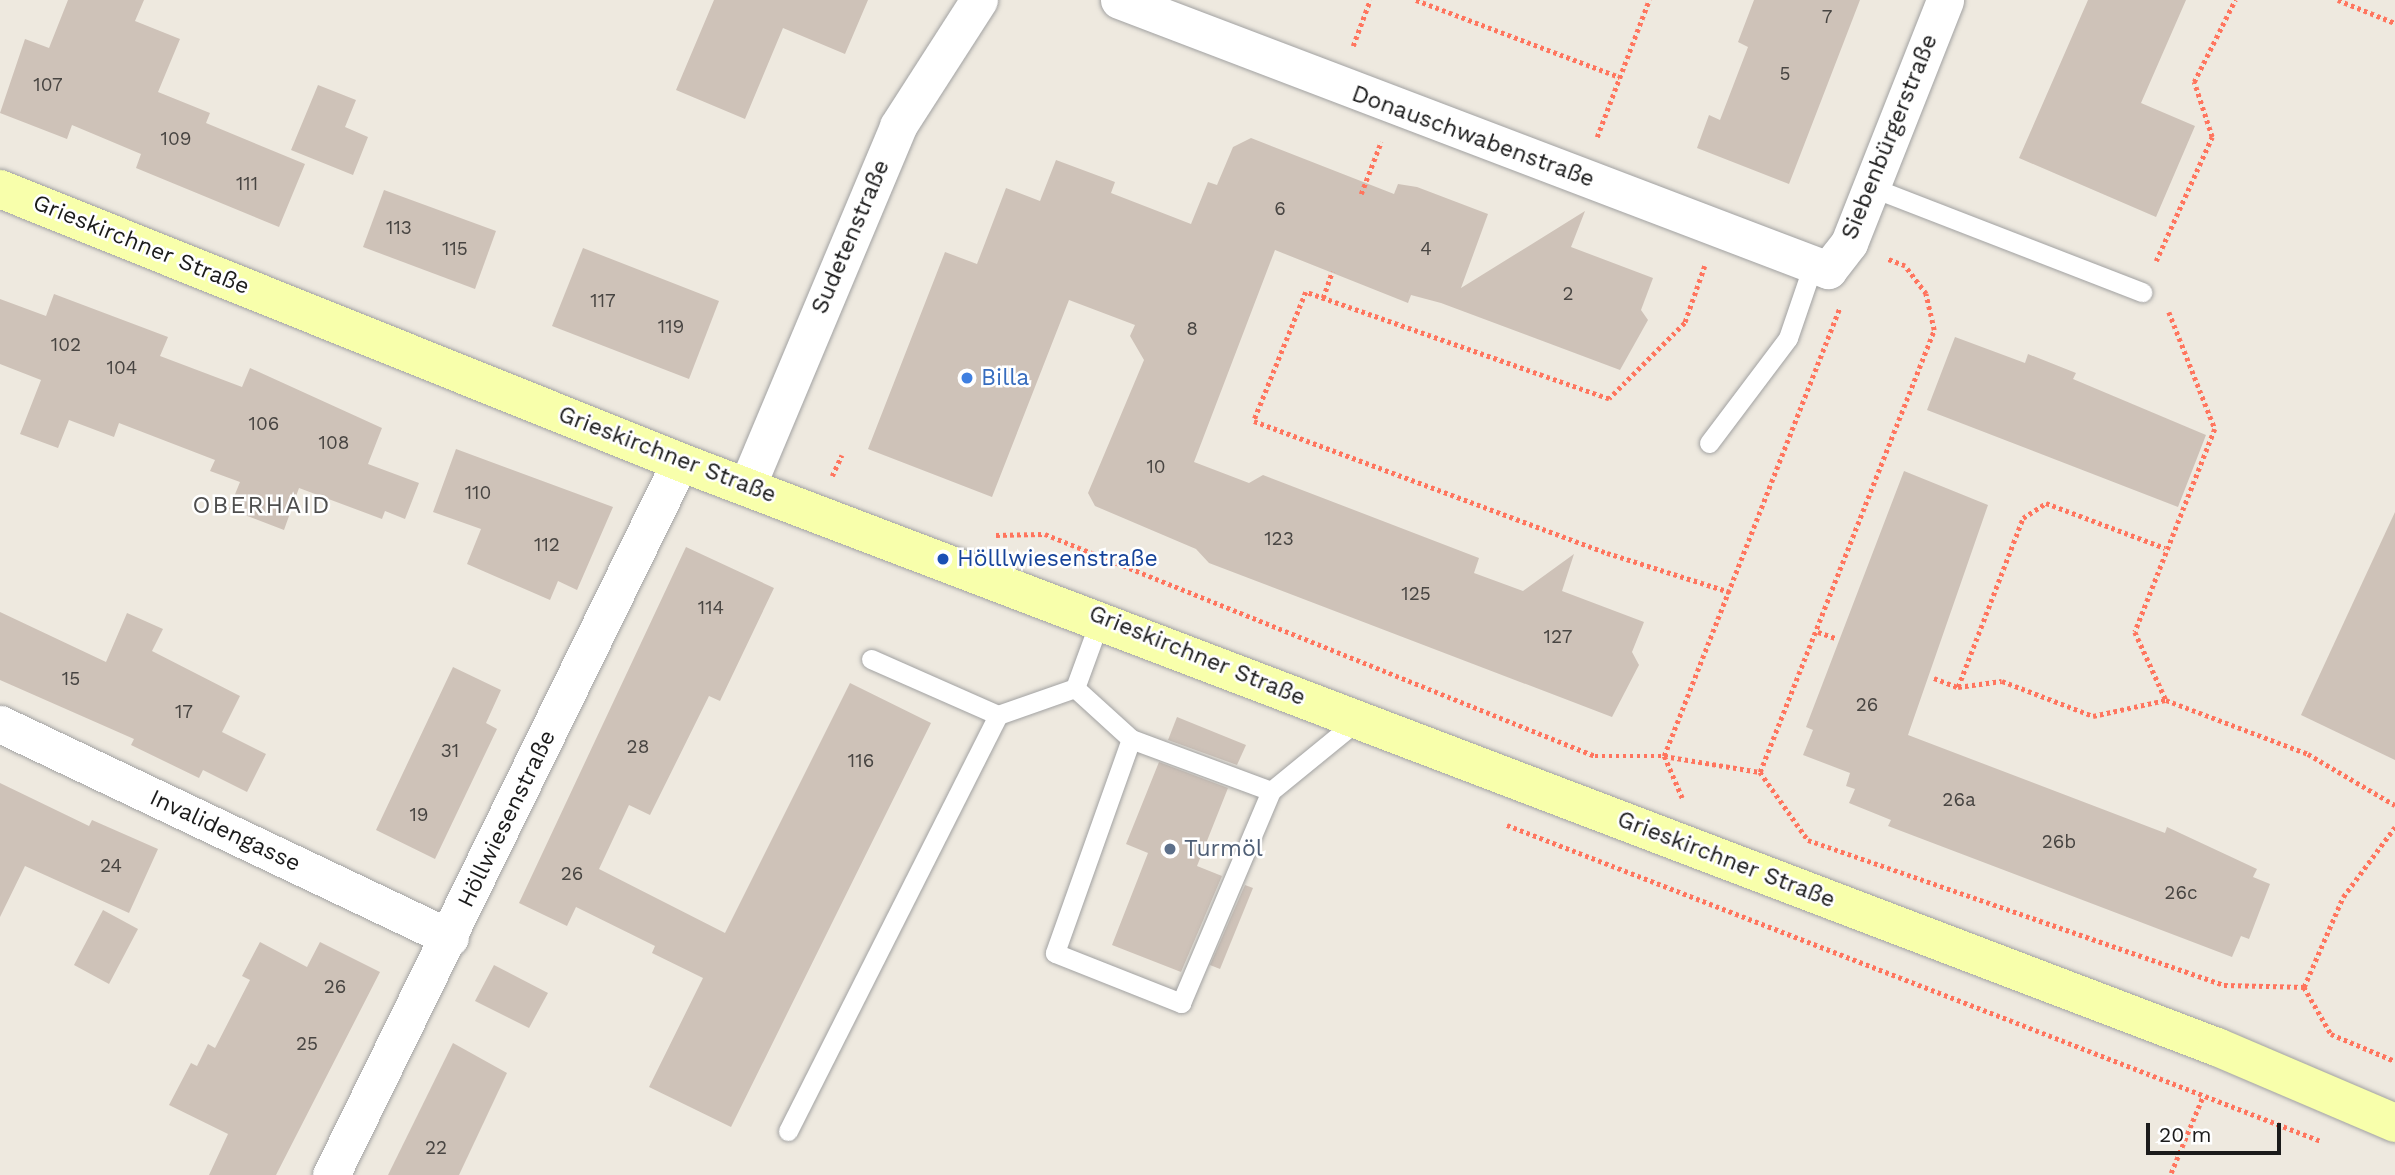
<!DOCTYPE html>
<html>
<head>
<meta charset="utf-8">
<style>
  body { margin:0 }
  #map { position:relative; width:2395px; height:1175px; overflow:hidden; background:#eee9df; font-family:"Work Sans",sans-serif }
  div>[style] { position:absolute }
  .building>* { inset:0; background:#cec2b8 }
  .path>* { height:4.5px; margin-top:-2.25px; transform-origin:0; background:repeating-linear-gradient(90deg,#ff755e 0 3.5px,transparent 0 7px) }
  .roads { filter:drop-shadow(0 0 2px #a2a2a2) drop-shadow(0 0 2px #a2a2a2) }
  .service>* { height:19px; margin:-9.5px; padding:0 9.5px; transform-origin:9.5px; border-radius:9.5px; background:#fff }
  .minor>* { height:37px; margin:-18.5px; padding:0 18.5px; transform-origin:18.5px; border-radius:18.5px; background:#fff }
  .secondary>* { height:38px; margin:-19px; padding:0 19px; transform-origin:19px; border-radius:19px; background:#f8ffab }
  .dots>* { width:19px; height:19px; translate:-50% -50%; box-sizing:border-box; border:4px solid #fff; border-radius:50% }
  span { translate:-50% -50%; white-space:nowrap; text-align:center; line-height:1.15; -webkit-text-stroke:5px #fff; paint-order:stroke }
  .number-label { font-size:19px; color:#484542 }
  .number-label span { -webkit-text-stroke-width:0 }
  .street-label { font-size:23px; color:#1b1b1b }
  .shop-label { font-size:23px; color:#366cbe }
  .left { translate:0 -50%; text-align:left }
  .transit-label { font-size:23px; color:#164399 }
  .service-label { font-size:23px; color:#4e5e75 }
  .neighbourhood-label { font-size:24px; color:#4e4e4e; letter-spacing:2px }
  .scale { position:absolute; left:2146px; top:1123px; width:135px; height:32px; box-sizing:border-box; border:4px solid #1b1b1b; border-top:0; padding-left:9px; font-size:21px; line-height:24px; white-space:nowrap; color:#1b1b1b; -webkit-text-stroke:5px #fff; paint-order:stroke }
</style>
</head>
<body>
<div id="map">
  <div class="building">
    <i style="clip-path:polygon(68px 0,144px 0,135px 21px,180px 39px,158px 92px,210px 113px,206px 123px,305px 164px,279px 227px,136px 168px,141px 154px,72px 125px,67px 139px,0 113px,25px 39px,49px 48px)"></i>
    <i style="clip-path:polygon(714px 0,868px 0,845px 54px,783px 28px,745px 119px,676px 90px)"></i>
    <i style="clip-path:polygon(1754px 0,1860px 0,1789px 184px,1697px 148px,1709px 115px,1720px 120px,1748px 47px,1738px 42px)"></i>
    <i style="clip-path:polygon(2088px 0,2186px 0,2141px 103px,2195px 126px,2156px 217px,2019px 158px)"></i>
    <i style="clip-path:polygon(318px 85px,356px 100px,345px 127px,368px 137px,353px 175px,291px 150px)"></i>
    <i style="clip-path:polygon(1251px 138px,1394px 194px,1398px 184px,1417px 187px,1488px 214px,1461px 288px,1585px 211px,1571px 247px,1653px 278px,1641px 310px,1648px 320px,1620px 370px,1441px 303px,1411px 295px,1408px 303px,1275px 250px,1194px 462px,1249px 483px,1263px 475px,1479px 558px,1474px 573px,1523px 591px,1574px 554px,1562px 591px,1644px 622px,1632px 652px,1639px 665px,1612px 717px,1209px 563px,1196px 549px,1095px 506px,1088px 493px,1144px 360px,1130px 336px,1135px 325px,1069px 300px,992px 497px,868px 449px,945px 252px,977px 264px,1006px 188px,1040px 201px,1056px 160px,1115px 182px,1111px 193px,1191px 224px,1208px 182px,1217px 185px,1233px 147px)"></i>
    <i style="clip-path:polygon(384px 190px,496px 231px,475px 289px,363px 247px)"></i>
    <i style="clip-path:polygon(583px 248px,719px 301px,689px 379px,552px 326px)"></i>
    <i style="clip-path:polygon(54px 294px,168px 337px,160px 356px,242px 387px,250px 368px,382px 428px,368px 464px,419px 483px,405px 519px,385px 511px,382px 519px,299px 488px,284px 530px,229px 509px,240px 482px,210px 471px,215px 460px,119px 423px,114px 437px,69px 420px,58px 448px,20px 434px,41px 380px,0 364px,0 299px,46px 316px)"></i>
    <i style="clip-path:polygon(1955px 337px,2025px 363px,2028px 354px,2076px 373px,2073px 379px,2206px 435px,2178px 507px,1927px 410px)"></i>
    <i style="clip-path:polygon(456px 449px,613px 507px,577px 590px,558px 581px,550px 600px,467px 564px,481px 529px,433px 512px)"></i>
    <i style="clip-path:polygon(1904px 471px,1988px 505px,1908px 735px,2165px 833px,2167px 827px,2257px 869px,2253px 877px,2270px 884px,2249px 939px,2241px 936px,2232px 957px,1888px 826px,1891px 820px,1849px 803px,1855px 789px,1846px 786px,1850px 773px,1803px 755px,1813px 730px,1806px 727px)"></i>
    <i style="clip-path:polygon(2395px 512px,2395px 760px,2301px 715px)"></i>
    <i style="clip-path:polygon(686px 547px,774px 588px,720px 701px,709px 696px,650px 815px,629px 805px,599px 869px,725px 933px,850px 683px,931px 723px,731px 1127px,649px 1087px,703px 978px,652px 953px,655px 946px,576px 907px,567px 926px,519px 903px)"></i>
    <i style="clip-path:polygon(0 612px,106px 662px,127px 613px,163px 629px,152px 651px,240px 696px,222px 732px,266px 754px,247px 792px,203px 770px,199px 778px,131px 745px,134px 739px,0 680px)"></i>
    <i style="clip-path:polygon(453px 667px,501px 690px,486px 723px,497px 729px,435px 859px,376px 830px)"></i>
    <i style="clip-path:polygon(1177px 717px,1246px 745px,1237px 765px,1168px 740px)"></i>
    <i style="clip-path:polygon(1159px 762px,1228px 788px,1197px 866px,1222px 876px,1181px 972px,1112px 945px,1148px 853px,1126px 844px)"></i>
    <i style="clip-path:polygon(0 783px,89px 826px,92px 820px,158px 849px,129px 913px,25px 866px,0 917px)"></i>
    <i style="clip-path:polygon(1245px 885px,1253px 888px,1220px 969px,1210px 965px)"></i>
    <i style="clip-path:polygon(103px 910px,138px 929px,109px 984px,74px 965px)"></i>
    <i style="clip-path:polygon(260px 942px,307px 967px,320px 942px,380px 972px,276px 1175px,209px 1175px,228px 1134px,169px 1105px,191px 1063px,197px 1066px,208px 1044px,215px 1048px,250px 980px,242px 976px)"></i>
    <i style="clip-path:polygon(494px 965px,548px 993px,529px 1028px,475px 1001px)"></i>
    <i style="clip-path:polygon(453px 1043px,507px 1073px,459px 1175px,388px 1175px)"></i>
  </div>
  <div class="path">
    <i style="left:1416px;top:0;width:218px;rotate:20.7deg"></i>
    <i style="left:2338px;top:0;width:61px;rotate:22deg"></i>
    <i style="left:1353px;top:46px;width:49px;rotate:-69.7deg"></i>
    <i style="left:1597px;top:137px;width:147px;rotate:-69.2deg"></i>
    <i style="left:1361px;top:194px;width:56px;rotate:-69deg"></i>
    <i style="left:2156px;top:261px;width:136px;rotate:-65.7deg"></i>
    <i style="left:2212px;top:137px;width:58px;rotate:-108.1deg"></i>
    <i style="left:2194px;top:82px;width:92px;rotate:-63.4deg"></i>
    <i style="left:1705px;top:266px;width:60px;rotate:109.3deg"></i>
    <i style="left:1685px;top:323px;width:107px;rotate:135deg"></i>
    <i style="left:1609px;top:399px;width:321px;rotate:-160.6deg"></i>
    <i style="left:1306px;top:292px;width:139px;rotate:112deg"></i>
    <i style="left:1254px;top:421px;width:377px;rotate:20.5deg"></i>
    <i style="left:1607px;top:553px;width:129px;rotate:17.6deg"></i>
    <i style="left:1323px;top:298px;width:28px;rotate:-71deg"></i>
    <i style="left:2169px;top:312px;width:126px;rotate:68.5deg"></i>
    <i style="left:2215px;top:429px;width:218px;rotate:111.5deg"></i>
    <i style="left:2135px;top:632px;width:75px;rotate:65.5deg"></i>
    <i style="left:2166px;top:700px;width:152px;rotate:20.8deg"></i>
    <i style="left:2308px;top:754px;width:101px;rotate:30.4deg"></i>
    <i style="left:832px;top:476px;width:23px;rotate:-65deg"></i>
    <i style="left:996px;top:535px;width:49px;rotate:-1.2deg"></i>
    <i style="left:1045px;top:534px;width:593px;rotate:21.98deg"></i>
    <i style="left:1595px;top:756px;width:69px"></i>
    <i style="left:1664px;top:756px;width:97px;rotate:9.5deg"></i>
    <i style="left:1760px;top:772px;width:475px;rotate:-68.5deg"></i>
    <i style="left:1934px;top:330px;width:37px;rotate:-103deg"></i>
    <i style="left:1926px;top:294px;width:35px;rotate:-127deg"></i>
    <i style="left:1905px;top:266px;width:19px;rotate:-159deg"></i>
    <i style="left:1818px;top:632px;width:18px;rotate:19deg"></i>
    <i style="left:1934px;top:678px;width:26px;rotate:21deg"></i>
    <i style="left:1958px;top:687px;width:181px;rotate:-69deg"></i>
    <i style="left:2023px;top:518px;width:27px;rotate:-33deg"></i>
    <i style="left:2046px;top:503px;width:127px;rotate:20.7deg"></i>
    <i style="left:1958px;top:687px;width:44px;rotate:-7.8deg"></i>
    <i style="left:2002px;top:681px;width:97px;rotate:21deg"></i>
    <i style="left:2093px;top:716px;width:75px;rotate:-12.4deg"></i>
    <i style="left:1760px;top:772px;width:83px;rotate:54.8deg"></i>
    <i style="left:1808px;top:840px;width:441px;rotate:19.2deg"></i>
    <i style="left:2224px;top:985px;width:80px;rotate:1.4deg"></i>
    <i style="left:2304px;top:987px;width:98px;rotate:-66.6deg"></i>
    <i style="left:2343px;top:897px;width:87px;rotate:-53.4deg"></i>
    <i style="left:1682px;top:798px;width:46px;rotate:-113.2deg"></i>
    <i style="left:1664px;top:756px;width:482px;rotate:-68.6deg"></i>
    <i style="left:1507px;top:825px;width:873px;rotate:21.22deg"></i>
    <i style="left:2304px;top:987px;width:54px;rotate:60.1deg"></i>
    <i style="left:2331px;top:1034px;width:69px;rotate:22.9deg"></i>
    <i style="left:2171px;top:1173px;width:83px;rotate:-67.4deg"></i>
  </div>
  <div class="roads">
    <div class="service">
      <i style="left:1871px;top:187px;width:291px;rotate:21.2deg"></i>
      <i style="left:1709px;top:443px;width:131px;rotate:-53deg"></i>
      <i style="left:1788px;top:338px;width:77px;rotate:-71.1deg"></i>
      <i style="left:1101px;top:617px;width:76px;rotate:110.1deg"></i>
      <i style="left:1075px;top:688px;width:76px;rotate:42.3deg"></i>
      <i style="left:1131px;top:739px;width:149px;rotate:20.4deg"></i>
      <i style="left:1271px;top:791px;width:112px;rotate:-39.2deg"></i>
      <i style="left:871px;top:659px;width:139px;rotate:23.8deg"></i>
      <i style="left:998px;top:715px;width:82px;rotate:-19.3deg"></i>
      <i style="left:1131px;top:739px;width:227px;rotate:109.6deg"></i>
      <i style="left:1055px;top:953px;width:136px;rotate:21.6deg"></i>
      <i style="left:1181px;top:1003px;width:230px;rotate:-67deg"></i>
      <i style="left:788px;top:1131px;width:466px;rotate:-63.2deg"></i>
    </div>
    <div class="minor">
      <i style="left:1119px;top:0;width:759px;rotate:20.85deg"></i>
      <i style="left:1828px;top:270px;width:34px;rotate:-52deg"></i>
      <i style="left:1849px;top:243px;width:261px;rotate:-68.4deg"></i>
      <i style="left:747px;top:486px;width:390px;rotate:-67.2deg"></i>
      <i style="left:898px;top:126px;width:150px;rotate:-57.3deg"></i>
      <i style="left:0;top:724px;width:498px;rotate:25.4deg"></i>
      <i style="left:331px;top:1175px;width:794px;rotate:-63.92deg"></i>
    </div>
    <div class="secondary">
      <i style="left:0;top:189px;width:733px;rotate:21.87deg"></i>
      <i style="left:680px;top:462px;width:1645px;rotate:20.84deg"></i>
      <i style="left:2217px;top:1047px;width:194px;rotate:23.1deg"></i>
    </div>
  </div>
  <div class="dots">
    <i style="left:967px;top:378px;background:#3f7fe0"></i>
    <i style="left:943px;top:559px;background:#1a4fb4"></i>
    <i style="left:1170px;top:849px;background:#5c6f8a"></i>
  </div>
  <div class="number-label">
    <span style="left:1827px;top:17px">7</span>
    <span style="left:1785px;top:74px">5</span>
    <span style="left:48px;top:85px">107</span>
    <span style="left:176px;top:139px">109</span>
    <span style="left:247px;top:184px">111</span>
    <span style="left:1280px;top:209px">6</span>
    <span style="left:399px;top:228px">113</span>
    <span style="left:455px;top:249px">115</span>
    <span style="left:1426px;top:249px">4</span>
    <span style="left:1568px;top:294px">2</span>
    <span style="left:603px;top:301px">117</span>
    <span style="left:671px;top:327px">119</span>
    <span style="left:1192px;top:329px">8</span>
    <span style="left:66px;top:345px">102</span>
    <span style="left:122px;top:368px">104</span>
    <span style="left:264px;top:424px">106</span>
    <span style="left:334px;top:443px">108</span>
    <span style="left:1156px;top:467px">10</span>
    <span style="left:478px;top:493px">110</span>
    <span style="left:1279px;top:539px">123</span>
    <span style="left:547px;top:545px">112</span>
    <span style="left:1416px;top:594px">125</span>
    <span style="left:711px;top:608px">114</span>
    <span style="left:1558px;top:637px">127</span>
    <span style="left:71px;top:679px">15</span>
    <span style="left:1867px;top:705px">26</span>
    <span style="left:184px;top:712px">17</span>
    <span style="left:638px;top:747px">28</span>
    <span style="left:450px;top:751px">31</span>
    <span style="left:861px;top:761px">116</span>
    <span style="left:1959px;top:800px">26a</span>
    <span style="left:419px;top:815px">19</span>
    <span style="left:2059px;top:842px">26b</span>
    <span style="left:111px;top:866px">24</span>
    <span style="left:572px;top:874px">26</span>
    <span style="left:2181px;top:893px">26c</span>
    <span style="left:335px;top:987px">26</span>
    <span style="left:307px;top:1044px">25</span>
    <span style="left:436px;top:1148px">22</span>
  </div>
  <div class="street-label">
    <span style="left:1473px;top:137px;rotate:20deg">Donauschwabenstraße</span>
    <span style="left:1890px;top:137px;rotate:-68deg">Siebenbürgerstraße</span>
    <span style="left:851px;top:237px;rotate:-67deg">Sudetenstraße</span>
    <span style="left:141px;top:245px;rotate:22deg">Grieskirchner Straße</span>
    <span style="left:667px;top:455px;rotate:21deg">Grieskirchner Straße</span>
    <span style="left:1197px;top:656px;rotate:22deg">Grieskirchner Straße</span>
    <span style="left:507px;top:819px;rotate:-64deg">Höllwiesenstraße</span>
    <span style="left:225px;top:831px;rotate:25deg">Invalidengasse</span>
    <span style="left:1726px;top:860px;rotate:21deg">Grieskirchner Straße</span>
  </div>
  <div class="shop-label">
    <span class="left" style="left:981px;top:378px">Billa</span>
  </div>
  <div class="transit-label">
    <span class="left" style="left:957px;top:559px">Hölllwiesenstraße</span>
  </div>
  <div class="service-label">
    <span class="left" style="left:1184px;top:849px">Turmöl</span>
  </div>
  <div class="neighbourhood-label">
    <span style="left:262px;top:506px">OBERHAID</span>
  </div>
  <div class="scale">20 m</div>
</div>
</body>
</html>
